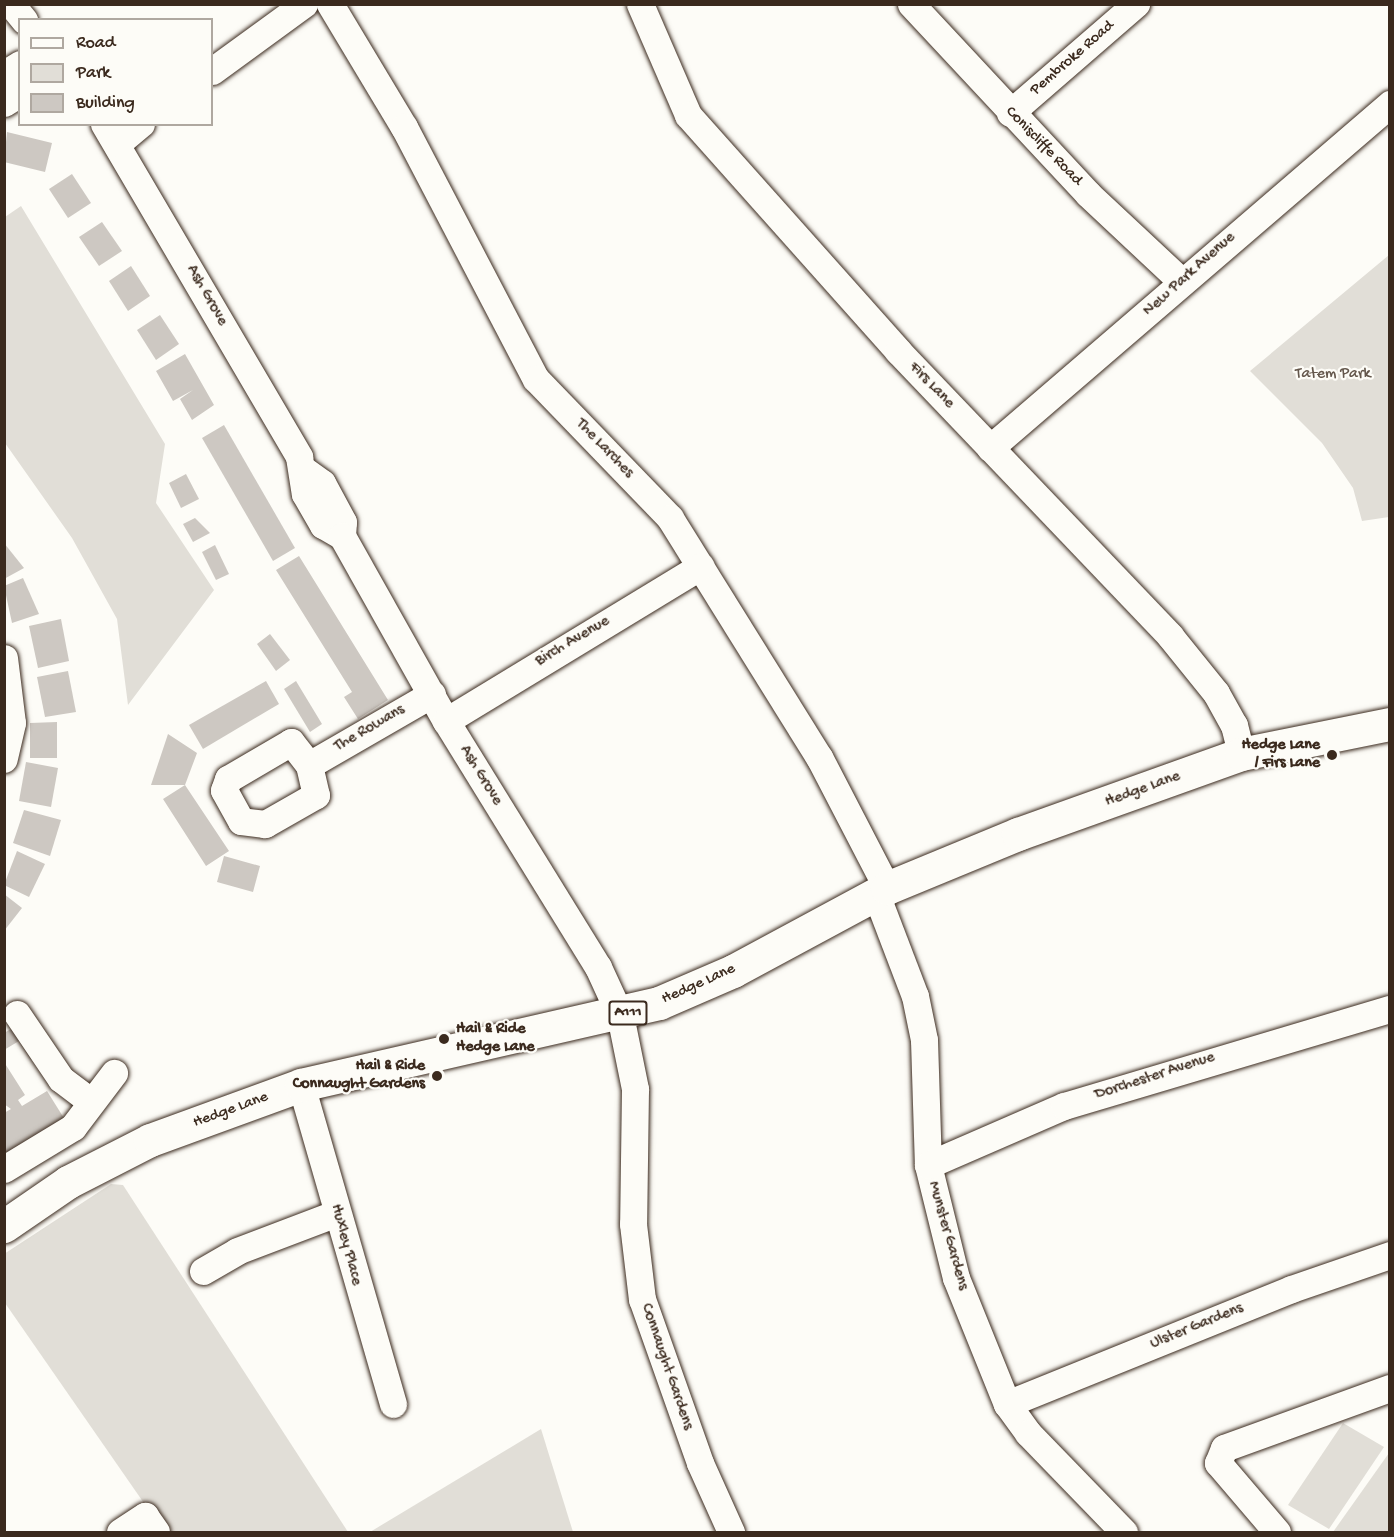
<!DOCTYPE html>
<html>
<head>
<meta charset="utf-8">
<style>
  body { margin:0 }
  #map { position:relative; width:1394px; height:1537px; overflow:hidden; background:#fdfcf7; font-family:"Gochi Hand",sans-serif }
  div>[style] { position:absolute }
  .green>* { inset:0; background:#e1ded7 }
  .building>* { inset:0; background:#cdc8c2 }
  .roads { filter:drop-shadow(0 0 2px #3b2a1e) drop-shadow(0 0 2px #3b2a1e) }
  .minor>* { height:27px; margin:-13.5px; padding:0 13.5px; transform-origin:13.5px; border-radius:13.5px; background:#fdfcf7 }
  .major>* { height:33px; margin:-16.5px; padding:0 16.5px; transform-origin:16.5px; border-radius:16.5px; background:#fdfcf7 }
  .dots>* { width:16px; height:16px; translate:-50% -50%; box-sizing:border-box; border:3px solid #fdfcf7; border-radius:50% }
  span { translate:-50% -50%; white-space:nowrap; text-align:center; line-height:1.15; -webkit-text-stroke:4.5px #fdfcf7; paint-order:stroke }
  .shield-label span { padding:2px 4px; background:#fdfcf7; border:2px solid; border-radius:4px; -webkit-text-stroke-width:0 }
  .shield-label { font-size:15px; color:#3b2a1e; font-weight:700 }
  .street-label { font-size:16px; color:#3b2a1e }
  .park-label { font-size:16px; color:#64574c }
  .poi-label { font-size:16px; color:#3b2a1e; font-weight:700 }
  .right { translate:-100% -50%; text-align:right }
  .left { translate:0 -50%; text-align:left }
  .frame { position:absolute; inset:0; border:6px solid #3b2a1e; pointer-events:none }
  .legend { position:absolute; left:18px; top:18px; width:195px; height:108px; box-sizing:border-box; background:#fdfcf7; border:2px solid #afa8a0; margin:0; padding:8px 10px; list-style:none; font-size:18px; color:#3b2a1e }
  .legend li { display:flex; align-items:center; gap:12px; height:30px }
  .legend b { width:30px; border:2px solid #afa8a0 }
</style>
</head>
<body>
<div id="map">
  <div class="green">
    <i style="clip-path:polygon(21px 206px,165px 444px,156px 503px,214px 590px,128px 705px,117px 619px,72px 538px,5px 443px,5px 217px)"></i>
    <i style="clip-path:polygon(1389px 255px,1389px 517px,1362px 521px,1353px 488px,1322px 443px,1250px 371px)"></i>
    <i style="clip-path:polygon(111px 1184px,123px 1185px,348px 1532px,164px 1532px,5px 1303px,4px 1254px)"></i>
    <i style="clip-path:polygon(1343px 1423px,1384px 1447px,1329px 1529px,1288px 1505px)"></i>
    <i style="clip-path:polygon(541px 1429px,573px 1532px,370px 1532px)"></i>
    <i style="clip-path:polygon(1389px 1453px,1389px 1532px,1333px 1532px)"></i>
  </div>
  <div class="building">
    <i style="clip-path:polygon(7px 132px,52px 143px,45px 172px,4px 162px)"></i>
    <i style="clip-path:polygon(72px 174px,91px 203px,68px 218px,49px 189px)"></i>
    <i style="clip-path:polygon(102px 222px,122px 251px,99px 266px,79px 237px)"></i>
    <i style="clip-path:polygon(131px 266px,150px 296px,128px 311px,109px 281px)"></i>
    <i style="clip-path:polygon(160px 315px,179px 344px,156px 360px,137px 330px)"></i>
    <i style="clip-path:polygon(185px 354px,214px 405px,192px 420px,180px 399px,193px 390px,173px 401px,156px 371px)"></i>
    <i style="clip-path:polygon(224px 425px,295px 548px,273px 561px,202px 438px)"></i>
    <i style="clip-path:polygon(186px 474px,199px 499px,181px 508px,169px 483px)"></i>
    <i style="clip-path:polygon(195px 518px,210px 533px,193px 542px,183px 524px)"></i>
    <i style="clip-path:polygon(4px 543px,24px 568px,4px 579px)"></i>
    <i style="clip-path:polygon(215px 545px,229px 574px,216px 580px,202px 552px)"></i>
    <i style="clip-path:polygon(299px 556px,388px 700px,358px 719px,344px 697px,352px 692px,276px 570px)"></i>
    <i style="clip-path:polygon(23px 578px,39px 614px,12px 623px,4px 586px)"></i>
    <i style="clip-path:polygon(61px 619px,69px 661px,38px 668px,29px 626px)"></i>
    <i style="clip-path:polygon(270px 634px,290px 660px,276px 671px,257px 644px)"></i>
    <i style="clip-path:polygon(68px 671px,76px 712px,45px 717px,37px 677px)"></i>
    <i style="clip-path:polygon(266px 681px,279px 704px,203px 749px,189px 725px)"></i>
    <i style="clip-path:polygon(296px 681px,322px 724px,310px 732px,284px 689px)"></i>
    <i style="clip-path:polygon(57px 722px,57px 758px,30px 758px,30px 723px)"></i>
    <i style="clip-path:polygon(168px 734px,197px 753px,185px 785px,229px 851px,206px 866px,163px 799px,185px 785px,151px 785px)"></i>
    <i style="clip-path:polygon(26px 762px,58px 768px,51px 807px,19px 801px)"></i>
    <i style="clip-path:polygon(24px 810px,61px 820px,50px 856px,13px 843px)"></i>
    <i style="clip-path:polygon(17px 851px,45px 864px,29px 897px,4px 885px)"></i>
    <i style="clip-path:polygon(224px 856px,260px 866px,253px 892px,217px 882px)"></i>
    <i style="clip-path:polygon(4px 894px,22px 908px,4px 931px)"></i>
    <i style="clip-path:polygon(18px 1025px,37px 1056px,31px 1060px,19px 1041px,4px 1050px,4px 1033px)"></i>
    <i style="clip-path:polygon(4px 1062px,25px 1095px,18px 1100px,22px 1106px,47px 1091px,67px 1123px,4px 1161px,4px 1113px,11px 1109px,4px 1104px)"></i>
  </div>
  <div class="roads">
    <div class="minor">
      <i style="left:11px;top:4px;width:21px;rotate:51deg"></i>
      <i style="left:330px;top:4px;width:144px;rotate:59deg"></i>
      <i style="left:404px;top:127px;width:284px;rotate:62.4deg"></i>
      <i style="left:536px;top:379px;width:193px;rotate:46deg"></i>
      <i style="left:670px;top:518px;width:282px;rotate:58.1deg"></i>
      <i style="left:819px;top:757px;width:148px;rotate:62.6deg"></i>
      <i style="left:640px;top:4px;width:121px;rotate:66.6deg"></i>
      <i style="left:688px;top:115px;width:316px;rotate:48.3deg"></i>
      <i style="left:898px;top:351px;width:394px;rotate:46.3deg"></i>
      <i style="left:1170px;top:636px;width:73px;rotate:51.1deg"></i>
      <i style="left:1216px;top:693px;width:37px;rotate:61deg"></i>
      <i style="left:1234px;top:725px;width:30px;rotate:76deg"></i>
      <i style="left:911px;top:4px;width:260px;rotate:47deg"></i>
      <i style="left:1088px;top:194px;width:129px;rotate:43.1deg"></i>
      <i style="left:212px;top:71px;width:114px;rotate:-36.1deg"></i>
      <i style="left:4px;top:74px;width:19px;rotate:-32deg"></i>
      <i style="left:4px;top:103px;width:19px;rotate:-32deg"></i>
      <i style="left:1010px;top:113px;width:167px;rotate:-40.9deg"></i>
      <i style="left:104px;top:124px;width:386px;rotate:59.6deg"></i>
      <i style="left:299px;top:457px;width:37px;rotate:81deg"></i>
      <i style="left:305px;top:494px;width:36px;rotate:60deg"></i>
      <i style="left:323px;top:525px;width:22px;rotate:30deg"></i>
      <i style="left:342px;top:536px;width:14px;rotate:-86deg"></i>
      <i style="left:343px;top:522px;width:44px;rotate:-118.3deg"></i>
      <i style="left:322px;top:483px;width:22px;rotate:-144deg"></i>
      <i style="left:118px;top:143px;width:30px;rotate:-40deg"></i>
      <i style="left:990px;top:448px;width:528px;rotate:-40.7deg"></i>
      <i style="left:342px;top:536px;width:212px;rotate:60.7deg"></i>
      <i style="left:446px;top:721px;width:289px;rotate:58.3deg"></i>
      <i style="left:598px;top:967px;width:53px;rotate:65.4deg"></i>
      <i style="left:620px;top:1015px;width:76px;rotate:78.5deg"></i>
      <i style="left:635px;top:1089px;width:135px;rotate:90.8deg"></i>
      <i style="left:633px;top:1224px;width:76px;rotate:83.2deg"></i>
      <i style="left:642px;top:1299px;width:174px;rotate:70.5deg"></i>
      <i style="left:700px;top:1463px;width:76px;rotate:65.8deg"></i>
      <i style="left:4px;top:658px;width:65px;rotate:83deg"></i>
      <i style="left:12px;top:723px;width:37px;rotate:103deg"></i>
      <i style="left:446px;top:721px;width:298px;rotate:-31.3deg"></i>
      <i style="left:291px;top:742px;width:29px;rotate:52deg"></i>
      <i style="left:309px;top:765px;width:31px;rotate:77deg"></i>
      <i style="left:316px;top:795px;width:59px;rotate:150.4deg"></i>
      <i style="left:265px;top:824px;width:24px;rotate:-173deg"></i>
      <i style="left:241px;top:821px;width:35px;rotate:-119deg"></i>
      <i style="left:224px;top:790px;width:12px;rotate:-70deg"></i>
      <i style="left:228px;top:779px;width:73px;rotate:-30.4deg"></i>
      <i style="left:309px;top:765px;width:142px;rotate:-30deg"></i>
      <i style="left:876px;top:894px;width:109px;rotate:69.1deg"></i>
      <i style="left:915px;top:996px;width:45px;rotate:78.4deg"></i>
      <i style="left:924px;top:1040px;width:125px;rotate:88.2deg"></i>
      <i style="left:928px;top:1165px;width:116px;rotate:76.1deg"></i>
      <i style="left:956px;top:1278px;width:136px;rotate:68deg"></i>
      <i style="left:1007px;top:1404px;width:36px;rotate:54deg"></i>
      <i style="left:1028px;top:1433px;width:138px;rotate:45.9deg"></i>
      <i style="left:17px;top:1014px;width:78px;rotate:55.9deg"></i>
      <i style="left:61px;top:1079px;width:38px;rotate:37deg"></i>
      <i style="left:301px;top:1085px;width:332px;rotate:73.9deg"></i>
      <i style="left:928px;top:1165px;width:148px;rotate:-23.5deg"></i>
      <i style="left:1064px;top:1106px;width:340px;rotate:-16.6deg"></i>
      <i style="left:4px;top:1169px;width:81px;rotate:-31.3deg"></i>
      <i style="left:73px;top:1127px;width:68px;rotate:-52.8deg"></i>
      <i style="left:203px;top:1271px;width:39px;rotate:-30deg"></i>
      <i style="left:237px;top:1251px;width:107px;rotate:-20.8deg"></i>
      <i style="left:1007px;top:1404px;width:306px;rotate:-22deg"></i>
      <i style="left:1291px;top:1289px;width:105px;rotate:-19deg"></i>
      <i style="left:120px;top:1532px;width:30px;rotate:-33deg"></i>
      <i style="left:145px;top:1516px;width:19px;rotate:55deg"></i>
      <i style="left:1277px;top:1532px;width:91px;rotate:-130.5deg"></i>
      <i style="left:1218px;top:1463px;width:16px;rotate:-68deg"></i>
      <i style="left:1224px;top:1448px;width:177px;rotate:-19.9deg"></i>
    </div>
    <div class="major">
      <i style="left:4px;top:1226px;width:78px;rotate:-34.5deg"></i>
      <i style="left:68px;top:1182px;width:92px;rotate:-27.1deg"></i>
      <i style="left:150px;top:1140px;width:161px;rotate:-20deg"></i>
      <i style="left:301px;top:1085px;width:367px;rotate:-12.9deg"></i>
      <i style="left:659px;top:1003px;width:81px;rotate:-23.4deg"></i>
      <i style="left:733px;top:971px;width:175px;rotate:-28.3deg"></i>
      <i style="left:887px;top:888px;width:142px;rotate:-22.4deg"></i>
      <i style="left:1018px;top:834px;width:237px;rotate:-19.7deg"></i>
      <i style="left:1241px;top:754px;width:152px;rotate:-11.4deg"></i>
    </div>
  </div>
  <div class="dots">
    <i style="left:1332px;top:755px;background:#3b2a1e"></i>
    <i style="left:444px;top:1039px;background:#3b2a1e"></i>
    <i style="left:437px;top:1076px;background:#3b2a1e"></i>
  </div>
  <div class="shield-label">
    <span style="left:628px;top:1013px">A111</span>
  </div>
  <div class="street-label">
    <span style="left:1073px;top:59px;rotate:-41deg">Pembroke Road</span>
    <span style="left:1043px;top:147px;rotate:46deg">Coniscliffe Road</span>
    <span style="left:1190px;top:275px;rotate:-42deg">New Park Avenue</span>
    <span style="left:206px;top:296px;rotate:60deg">Ash Grove</span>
    <span style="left:931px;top:386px;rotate:46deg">Firs Lane</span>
    <span style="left:604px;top:449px;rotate:46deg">The Larches</span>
    <span style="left:573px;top:642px;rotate:-31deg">Birch Avenue</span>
    <span style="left:370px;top:729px;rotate:-30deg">The Rowans</span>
    <span style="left:480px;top:776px;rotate:58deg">Ash Grove</span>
    <span style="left:1143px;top:790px;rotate:-20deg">Hedge Lane</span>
    <span style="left:699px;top:985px;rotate:-24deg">Hedge Lane</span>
    <span style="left:1155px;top:1077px;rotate:-18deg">Dorchester Avenue</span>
    <span style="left:231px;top:1111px;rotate:-20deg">Hedge Lane</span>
    <span style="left:947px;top:1236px;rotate:74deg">Munster Gardens</span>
    <span style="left:345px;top:1245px;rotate:75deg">Huxley Place</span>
    <span style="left:1197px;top:1327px;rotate:-22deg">Ulster Gardens</span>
    <span style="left:666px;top:1367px;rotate:71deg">Connaught Gardens</span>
  </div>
  <div class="park-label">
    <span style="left:1333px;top:375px">Tatem Park</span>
  </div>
  <div class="poi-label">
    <span class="right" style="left:1320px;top:755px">Hedge Lane<br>/ Firs Lane</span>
    <span class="left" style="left:456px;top:1039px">Hail &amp; Ride<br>Hedge Lane</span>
    <span class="right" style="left:425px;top:1076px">Hail &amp; Ride<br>Connaught Gardens</span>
  </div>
  <div class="frame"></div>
  <ul class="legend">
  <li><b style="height:8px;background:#fdfcf7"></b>Road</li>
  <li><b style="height:16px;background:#e1ded7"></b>Park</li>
  <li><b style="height:16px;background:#cdc8c2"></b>Building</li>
  </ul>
</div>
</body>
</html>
